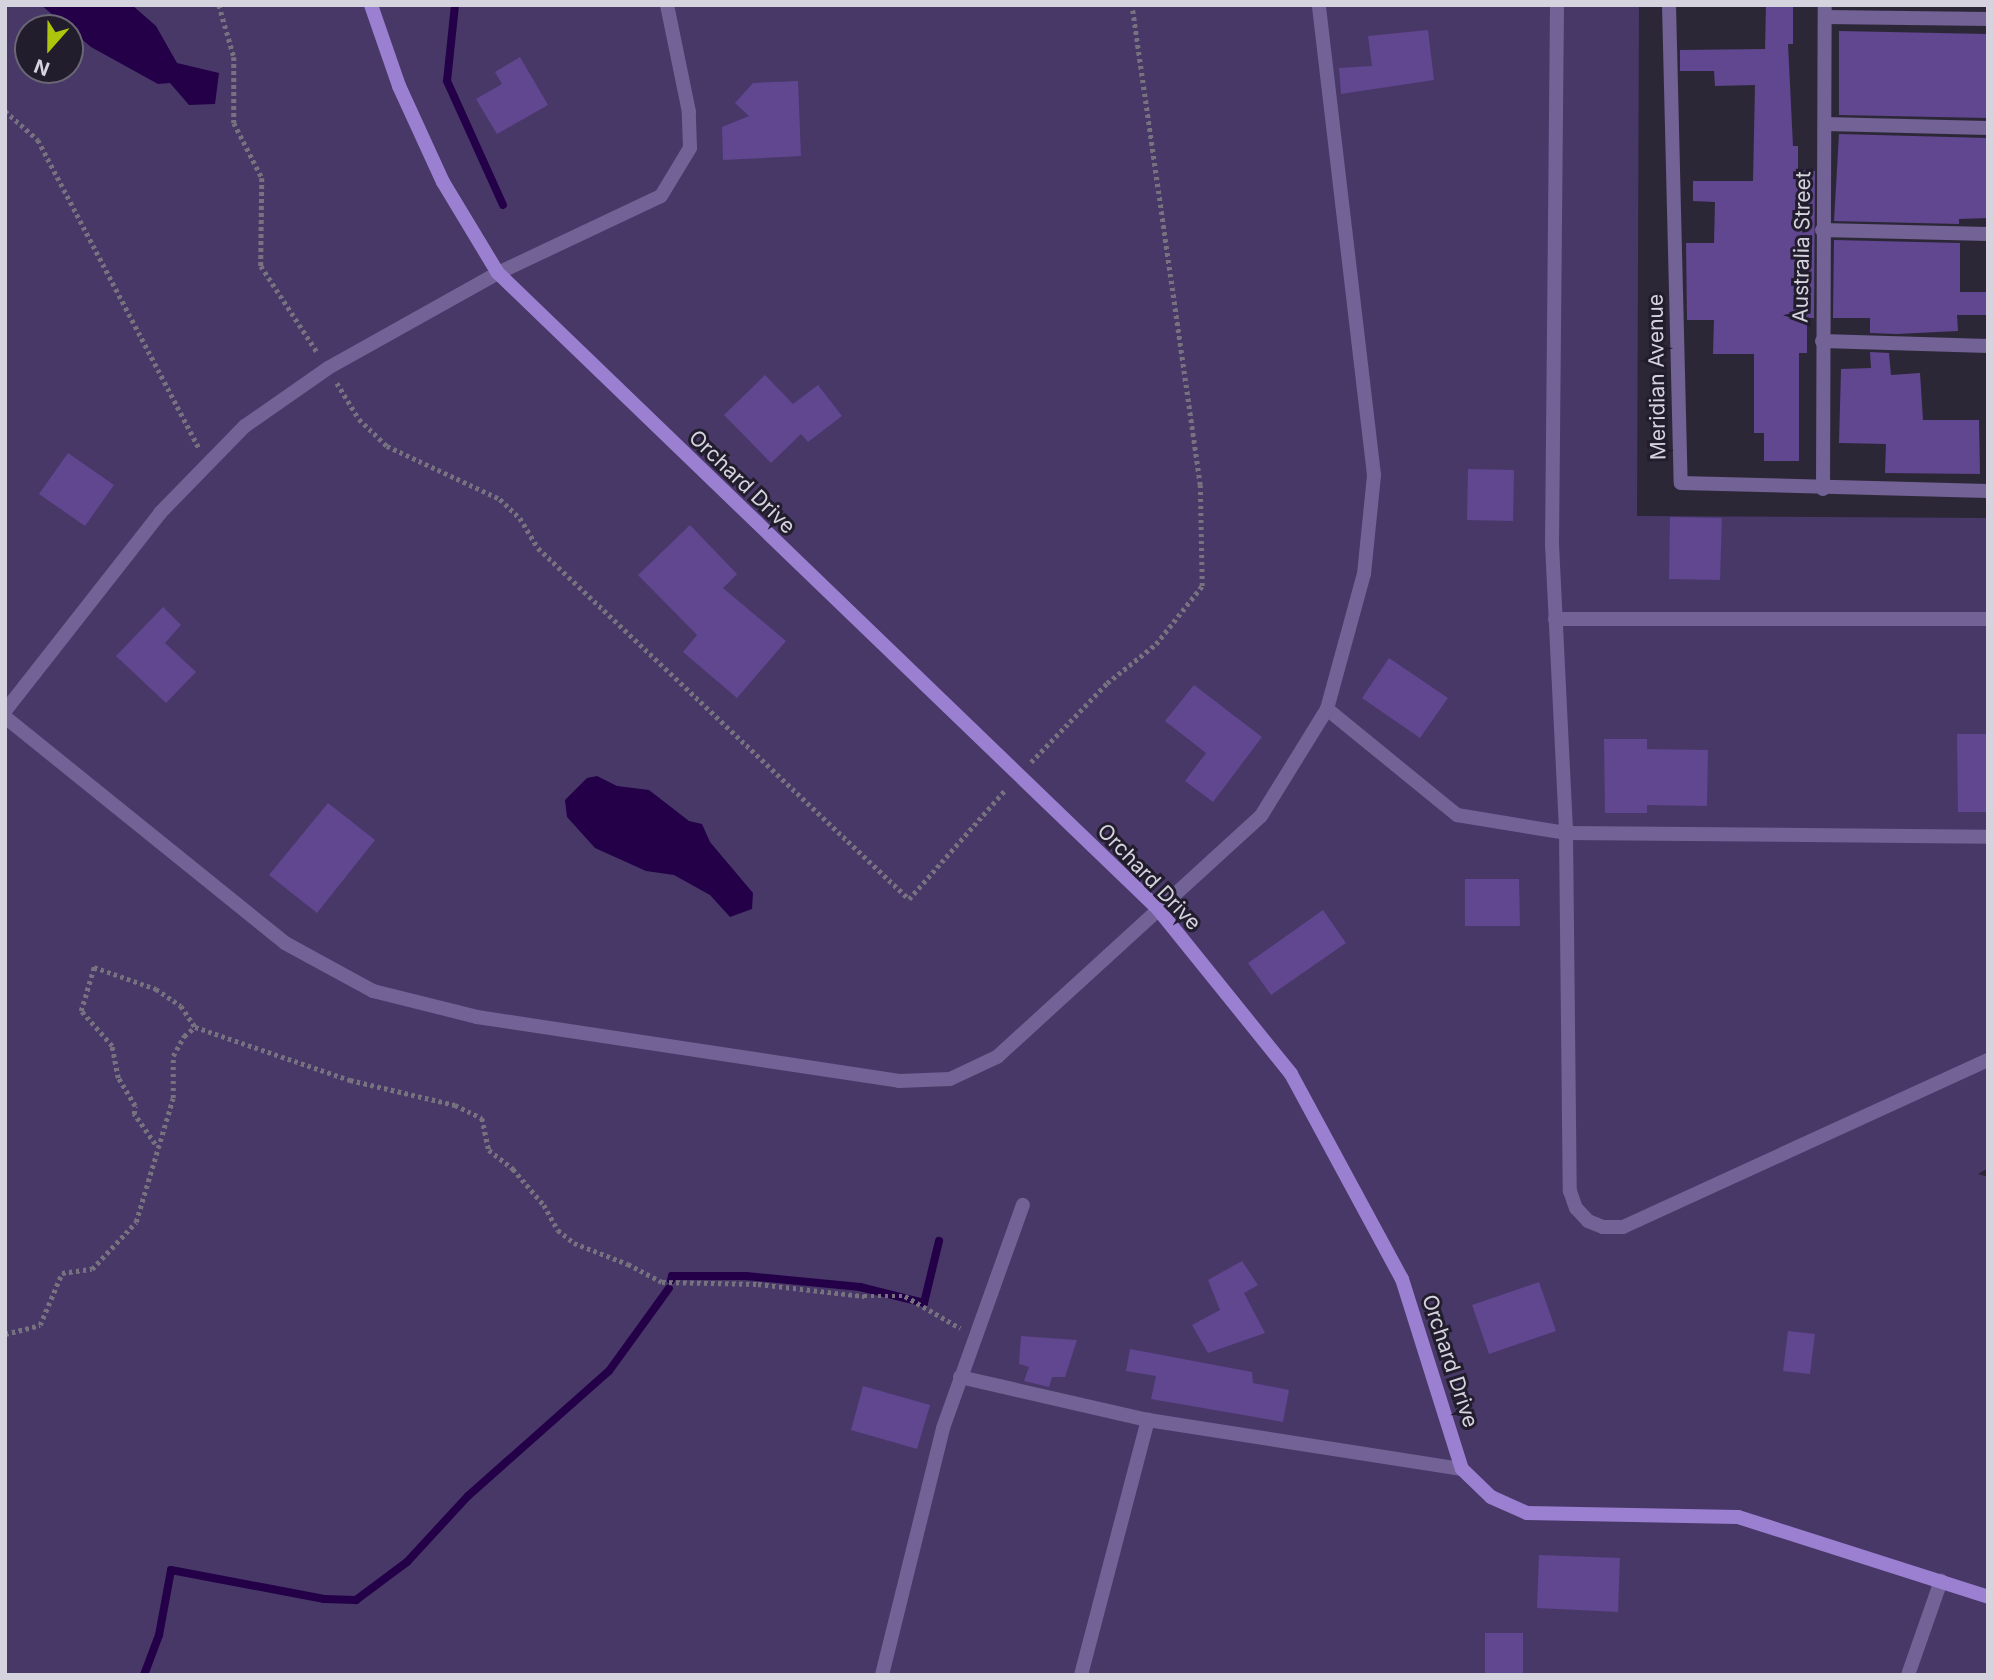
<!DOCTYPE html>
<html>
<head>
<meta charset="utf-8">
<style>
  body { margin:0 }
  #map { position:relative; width:1993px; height:1680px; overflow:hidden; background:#2c2737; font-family:Inter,sans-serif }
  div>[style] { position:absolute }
  .green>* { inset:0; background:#483868 }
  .water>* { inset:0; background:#230047 }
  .stream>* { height:8px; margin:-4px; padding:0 4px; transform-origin:4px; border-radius:4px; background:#230047 }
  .building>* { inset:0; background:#614690 }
  .path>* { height:4.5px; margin-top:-2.25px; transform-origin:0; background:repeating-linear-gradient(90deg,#76727f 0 3.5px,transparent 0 7px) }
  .street>* { height:14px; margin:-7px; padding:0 7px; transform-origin:7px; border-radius:7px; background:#726295 }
  .secondary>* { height:14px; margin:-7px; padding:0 7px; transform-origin:7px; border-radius:7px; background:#9b80d2 }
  span { translate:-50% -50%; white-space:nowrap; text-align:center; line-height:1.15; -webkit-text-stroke:6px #221d2d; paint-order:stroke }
  .street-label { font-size:21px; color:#d5d3dd }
  .frame { position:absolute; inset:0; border:7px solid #d5d3dd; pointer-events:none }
  .north { position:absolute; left:14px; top:14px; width:70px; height:70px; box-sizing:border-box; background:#221d2d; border:2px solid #6a6673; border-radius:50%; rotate:201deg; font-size:19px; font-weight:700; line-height:28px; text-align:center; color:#d5d3dd }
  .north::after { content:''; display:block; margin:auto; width:24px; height:32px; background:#adc60d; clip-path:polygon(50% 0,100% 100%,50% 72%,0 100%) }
</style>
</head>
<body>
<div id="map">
  <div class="green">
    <i style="clip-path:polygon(evenodd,5px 5px,1639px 5px,1637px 516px,1988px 518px,1988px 1168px,1978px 1174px,1988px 1177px,1988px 1675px,5px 1675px,5px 5px,28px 28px,70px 28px,70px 70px,28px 70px,28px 28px)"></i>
  </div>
  <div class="water">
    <i style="clip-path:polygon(41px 5px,132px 5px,156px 26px,177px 63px,219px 73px,215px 104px,189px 105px,170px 83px,158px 84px,91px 47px)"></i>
    <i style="clip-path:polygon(597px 776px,617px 786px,649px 790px,689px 821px,702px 824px,710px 842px,753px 893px,752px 909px,730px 917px,710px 895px,674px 875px,646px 871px,595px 848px,567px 817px,565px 800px,587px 778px)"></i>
  </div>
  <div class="stream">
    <i style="left:455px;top:5px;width:76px;rotate:96deg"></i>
    <i style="left:447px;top:81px;width:136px;rotate:65.7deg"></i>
    <i style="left:671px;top:1280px;width:4px;rotate:-76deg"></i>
    <i style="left:672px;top:1276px;width:74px"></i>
    <i style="left:746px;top:1276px;width:115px;rotate:5.5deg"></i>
    <i style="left:860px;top:1287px;width:66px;rotate:14deg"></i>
    <i style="left:924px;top:1303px;width:64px;rotate:-76.4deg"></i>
    <i style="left:144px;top:1675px;width:43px;rotate:-69.4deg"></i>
    <i style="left:159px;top:1635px;width:66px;rotate:-79.5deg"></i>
    <i style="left:171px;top:1570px;width:156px;rotate:10.7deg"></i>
    <i style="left:324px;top:1599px;width:32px;rotate:2deg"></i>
    <i style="left:356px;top:1600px;width:64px;rotate:-36.7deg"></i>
    <i style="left:407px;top:1562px;width:90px;rotate:-47.3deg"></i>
    <i style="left:468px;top:1496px;width:188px;rotate:-41.6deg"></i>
    <i style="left:609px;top:1371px;width:102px;rotate:-54.1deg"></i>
  </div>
  <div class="building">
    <i style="clip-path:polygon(1766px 5px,1793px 5px,1793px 44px,1788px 44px,1793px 146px,1798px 146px,1798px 170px,1815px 171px,1814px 318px,1807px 318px,1807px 353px,1799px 353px,1799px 461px,1764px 461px,1764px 433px,1754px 433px,1754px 354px,1713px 354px,1714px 320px,1687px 320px,1686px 243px,1714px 243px,1715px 202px,1693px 201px,1693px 181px,1753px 181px,1755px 85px,1715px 86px,1714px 71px,1680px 71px,1680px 50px,1765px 49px)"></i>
    <i style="clip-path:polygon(1428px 30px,1434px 80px,1341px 94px,1339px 68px,1372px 66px,1368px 36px)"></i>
    <i style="clip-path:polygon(1839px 31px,1988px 34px,1988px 118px,1839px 115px)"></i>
    <i style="clip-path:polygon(520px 57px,548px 105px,497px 134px,476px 99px,502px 84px,495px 72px)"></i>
    <i style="clip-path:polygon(798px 81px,801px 156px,723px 160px,722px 127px,749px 116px,735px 103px,753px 83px)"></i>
    <i style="clip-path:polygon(1839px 134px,1988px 138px,1988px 218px,1959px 219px,1959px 224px,1834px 221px)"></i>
    <i style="clip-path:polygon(1834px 240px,1960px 243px,1960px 292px,1988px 292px,1988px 315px,1957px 315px,1958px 331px,1897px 334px,1870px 333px,1870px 318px,1833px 318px)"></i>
    <i style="clip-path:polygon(1870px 352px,1889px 353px,1891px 375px,1920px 373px,1923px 420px,1979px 420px,1980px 474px,1885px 473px,1886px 444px,1839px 443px,1841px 369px,1871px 368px)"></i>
    <i style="clip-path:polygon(765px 375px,793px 404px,818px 385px,842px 416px,808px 442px,801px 434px,771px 463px,724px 415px)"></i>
    <i style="clip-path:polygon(68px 453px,114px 485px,85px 526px,39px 494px)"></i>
    <i style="clip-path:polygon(1468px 469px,1514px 470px,1513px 521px,1467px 520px)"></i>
    <i style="clip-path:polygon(1670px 517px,1722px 518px,1720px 580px,1669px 579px)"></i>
    <i style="clip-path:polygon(690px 525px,737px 574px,723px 588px,786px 641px,737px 698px,683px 652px,697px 635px,638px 575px)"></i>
    <i style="clip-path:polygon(163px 607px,181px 625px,165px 643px,196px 672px,166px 703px,116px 656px)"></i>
    <i style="clip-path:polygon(1389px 658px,1448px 698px,1420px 738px,1362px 698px)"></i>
    <i style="clip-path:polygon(1194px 685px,1262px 737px,1213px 802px,1185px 781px,1206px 753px,1165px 721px)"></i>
    <i style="clip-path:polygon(1957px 734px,1988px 734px,1988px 812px,1958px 812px)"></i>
    <i style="clip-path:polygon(1604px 739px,1647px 739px,1647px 749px,1708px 750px,1707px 806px,1647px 805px,1647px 813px,1605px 813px)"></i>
    <i style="clip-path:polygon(328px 803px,375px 840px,317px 913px,269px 875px)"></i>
    <i style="clip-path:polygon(1465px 879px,1519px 879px,1520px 926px,1465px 926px)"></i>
    <i style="clip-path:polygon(1323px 910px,1346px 943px,1271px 995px,1248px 963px)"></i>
    <i style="clip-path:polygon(1242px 1261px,1258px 1285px,1244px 1293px,1265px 1333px,1208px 1353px,1192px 1325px,1220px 1310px,1208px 1280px)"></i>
    <i style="clip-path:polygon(1539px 1282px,1556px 1331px,1489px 1354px,1472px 1305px)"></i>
    <i style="clip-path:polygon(1788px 1331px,1815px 1334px,1810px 1374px,1783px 1371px)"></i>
    <i style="clip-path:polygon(1021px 1336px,1077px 1340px,1065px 1377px,1052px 1377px,1049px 1387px,1024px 1381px,1029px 1367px,1019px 1364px)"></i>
    <i style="clip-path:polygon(1130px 1349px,1252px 1372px,1253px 1383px,1289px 1390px,1283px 1422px,1151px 1399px,1156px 1376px,1126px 1371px)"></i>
    <i style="clip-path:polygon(863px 1386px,930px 1405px,917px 1449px,851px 1430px)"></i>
    <i style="clip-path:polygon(1539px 1555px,1620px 1558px,1618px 1612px,1537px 1608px)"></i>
    <i style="clip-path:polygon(1485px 1633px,1523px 1633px,1523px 1675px,1485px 1675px)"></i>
  </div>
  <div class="path">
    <i style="left:219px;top:5px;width:54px;rotate:73.9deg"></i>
    <i style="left:234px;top:57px;width:66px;rotate:90deg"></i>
    <i style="left:234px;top:123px;width:62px;rotate:63deg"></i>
    <i style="left:262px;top:178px;width:88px;rotate:90.7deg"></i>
    <i style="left:261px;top:266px;width:103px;rotate:56.9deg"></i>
    <i style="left:5px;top:111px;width:44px;rotate:41.3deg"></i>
    <i style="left:38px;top:140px;width:348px;rotate:62.4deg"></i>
    <i style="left:337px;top:383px;width:42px;rotate:58.6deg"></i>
    <i style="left:359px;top:419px;width:39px;rotate:44deg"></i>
    <i style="left:387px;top:446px;width:125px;rotate:25.1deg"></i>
    <i style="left:500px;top:499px;width:28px;rotate:44deg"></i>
    <i style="left:520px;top:518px;width:35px;rotate:59deg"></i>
    <i style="left:538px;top:548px;width:511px;rotate:43.41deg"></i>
    <i style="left:909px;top:899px;width:147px;rotate:-48.6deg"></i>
    <i style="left:1031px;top:762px;width:110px;rotate:-46.1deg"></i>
    <i style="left:1107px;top:683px;width:63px;rotate:-38.5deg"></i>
    <i style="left:1156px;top:644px;width:74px;rotate:-51.6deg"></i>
    <i style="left:1202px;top:586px;width:101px;rotate:-91.1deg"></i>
    <i style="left:1200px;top:485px;width:485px;rotate:-98.1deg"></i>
    <i style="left:155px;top:1144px;width:37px;rotate:-125deg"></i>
    <i style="left:134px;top:1114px;width:8px;rotate:-83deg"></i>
    <i style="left:135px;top:1106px;width:33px;rotate:-121deg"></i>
    <i style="left:118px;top:1078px;width:33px;rotate:-101deg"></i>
    <i style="left:112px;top:1046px;width:47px;rotate:-131.5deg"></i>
    <i style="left:81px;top:1011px;width:46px;rotate:-73.5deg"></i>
    <i style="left:94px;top:967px;width:66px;rotate:19.5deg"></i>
    <i style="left:156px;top:989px;width:30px;rotate:34deg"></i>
    <i style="left:181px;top:1006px;width:25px;rotate:56deg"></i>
    <i style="left:5px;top:1334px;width:36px;rotate:-14deg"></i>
    <i style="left:40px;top:1325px;width:56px;rotate:-67.1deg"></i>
    <i style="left:62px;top:1273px;width:30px;rotate:-8deg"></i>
    <i style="left:92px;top:1269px;width:64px;rotate:-46.9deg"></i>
    <i style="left:136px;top:1222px;width:129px;rotate:-73.4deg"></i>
    <i style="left:173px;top:1098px;width:42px;rotate:-90deg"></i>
    <i style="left:173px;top:1056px;width:23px;rotate:-61deg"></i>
    <i style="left:184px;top:1036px;width:14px;rotate:-39deg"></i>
    <i style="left:195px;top:1027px;width:164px;rotate:18.9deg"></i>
    <i style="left:350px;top:1080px;width:108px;rotate:13.4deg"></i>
    <i style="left:455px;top:1105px;width:30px;rotate:26deg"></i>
    <i style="left:482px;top:1118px;width:33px;rotate:78deg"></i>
    <i style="left:489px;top:1150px;width:31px;rotate:38deg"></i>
    <i style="left:513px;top:1169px;width:48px;rotate:49.3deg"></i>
    <i style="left:544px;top:1205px;width:29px;rotate:61deg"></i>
    <i style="left:558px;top:1230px;width:21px;rotate:39deg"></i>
    <i style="left:574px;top:1243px;width:58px;rotate:21.3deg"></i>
    <i style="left:628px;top:1264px;width:38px;rotate:28deg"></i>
    <i style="left:662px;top:1282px;width:96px;rotate:1.2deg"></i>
    <i style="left:758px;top:1284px;width:107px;rotate:6.5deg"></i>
    <i style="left:864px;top:1296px;width:41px"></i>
    <i style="left:905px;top:1296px;width:64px;rotate:30.2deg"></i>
  </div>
  <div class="street">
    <i style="left:1557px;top:5px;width:539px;rotate:90.53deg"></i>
    <i style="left:1552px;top:544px;width:289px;rotate:87.2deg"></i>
    <i style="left:1566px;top:833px;width:358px;rotate:89.4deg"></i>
    <i style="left:1570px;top:1191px;width:18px;rotate:71deg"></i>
    <i style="left:1576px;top:1208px;width:18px;rotate:47deg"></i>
    <i style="left:1588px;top:1221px;width:16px;rotate:22deg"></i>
    <i style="left:1603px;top:1227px;width:20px"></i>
    <i style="left:1623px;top:1227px;width:401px;rotate:-24.6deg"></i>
    <i style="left:1669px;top:5px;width:478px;rotate:88.6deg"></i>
    <i style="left:1681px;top:483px;width:307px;rotate:1.5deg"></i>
    <i style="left:1825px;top:17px;width:163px;rotate:0.7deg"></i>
    <i style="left:1825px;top:124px;width:163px;rotate:1.4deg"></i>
    <i style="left:1822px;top:230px;width:166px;rotate:1.4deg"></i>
    <i style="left:1822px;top:341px;width:166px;rotate:1.7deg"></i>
    <i style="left:1823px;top:489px;width:484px;rotate:-89.8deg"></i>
    <i style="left:1555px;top:619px;width:433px"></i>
    <i style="left:1327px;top:709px;width:168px;rotate:39.2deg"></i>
    <i style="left:1457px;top:815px;width:110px;rotate:9.4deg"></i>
    <i style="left:1566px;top:833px;width:422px;rotate:0.5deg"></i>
    <i style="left:5px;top:711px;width:251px;rotate:-51.9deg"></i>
    <i style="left:160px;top:513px;width:122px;rotate:-45.7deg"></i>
    <i style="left:245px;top:426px;width:101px;rotate:-34.9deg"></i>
    <i style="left:328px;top:368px;width:195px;rotate:-29.2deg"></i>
    <i style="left:498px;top:273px;width:180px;rotate:-25.3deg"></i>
    <i style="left:661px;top:196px;width:56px;rotate:-58.9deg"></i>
    <i style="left:690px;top:148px;width:36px;rotate:-92deg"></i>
    <i style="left:689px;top:112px;width:109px;rotate:-101.6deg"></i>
    <i style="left:5px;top:717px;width:360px;rotate:38.9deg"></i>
    <i style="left:285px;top:943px;width:100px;rotate:28.6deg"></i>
    <i style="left:373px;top:991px;width:107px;rotate:14deg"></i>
    <i style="left:477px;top:1017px;width:427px;rotate:8.6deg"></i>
    <i style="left:899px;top:1081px;width:51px;rotate:-2.2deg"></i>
    <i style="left:950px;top:1079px;width:52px;rotate:-25.1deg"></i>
    <i style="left:997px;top:1057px;width:357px;rotate:-42.4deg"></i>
    <i style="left:1261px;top:816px;width:126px;rotate:-58.3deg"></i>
    <i style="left:1327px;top:709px;width:140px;rotate:-74.7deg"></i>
    <i style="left:1364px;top:574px;width:100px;rotate:-84.2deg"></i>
    <i style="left:1374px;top:475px;width:473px;rotate:-96.7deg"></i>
    <i style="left:960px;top:1377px;width:193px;rotate:12.9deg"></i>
    <i style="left:1148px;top:1420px;width:318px;rotate:8.9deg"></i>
    <i style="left:882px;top:1675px;width:254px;rotate:-76.1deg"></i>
    <i style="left:943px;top:1428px;width:237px;rotate:-70.3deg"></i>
    <i style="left:1081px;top:1675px;width:264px;rotate:-75.3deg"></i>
    <i style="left:1908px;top:1675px;width:100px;rotate:-70.7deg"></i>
  </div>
  <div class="secondary">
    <i style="left:371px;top:5px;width:86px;rotate:70.9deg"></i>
    <i style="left:399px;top:86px;width:106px;rotate:65.4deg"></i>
    <i style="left:443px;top:182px;width:106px;rotate:58.9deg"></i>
    <i style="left:498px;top:273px;width:917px;rotate:43.94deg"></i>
    <i style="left:1158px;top:909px;width:212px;rotate:51.1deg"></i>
    <i style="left:1291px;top:1074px;width:233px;rotate:61.6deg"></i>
    <i style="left:1402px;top:1279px;width:199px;rotate:72.5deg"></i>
    <i style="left:1462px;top:1469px;width:40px;rotate:44deg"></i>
    <i style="left:1491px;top:1497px;width:39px;rotate:24deg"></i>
    <i style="left:1527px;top:1513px;width:211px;rotate:1.1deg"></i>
    <i style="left:1738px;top:1517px;width:262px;rotate:17.7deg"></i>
  </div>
  <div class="street-label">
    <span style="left:1802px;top:247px;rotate:-89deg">Australia Street</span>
    <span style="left:1657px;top:377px;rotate:-91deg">Meridian Avenue</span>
    <span style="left:742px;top:482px;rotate:44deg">Orchard Drive</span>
    <span style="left:1149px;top:877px;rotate:46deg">Orchard Drive</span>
    <span style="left:1450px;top:1361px;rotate:72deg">Orchard Drive</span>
  </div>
  <div class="frame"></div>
  <div class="north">N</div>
</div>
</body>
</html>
